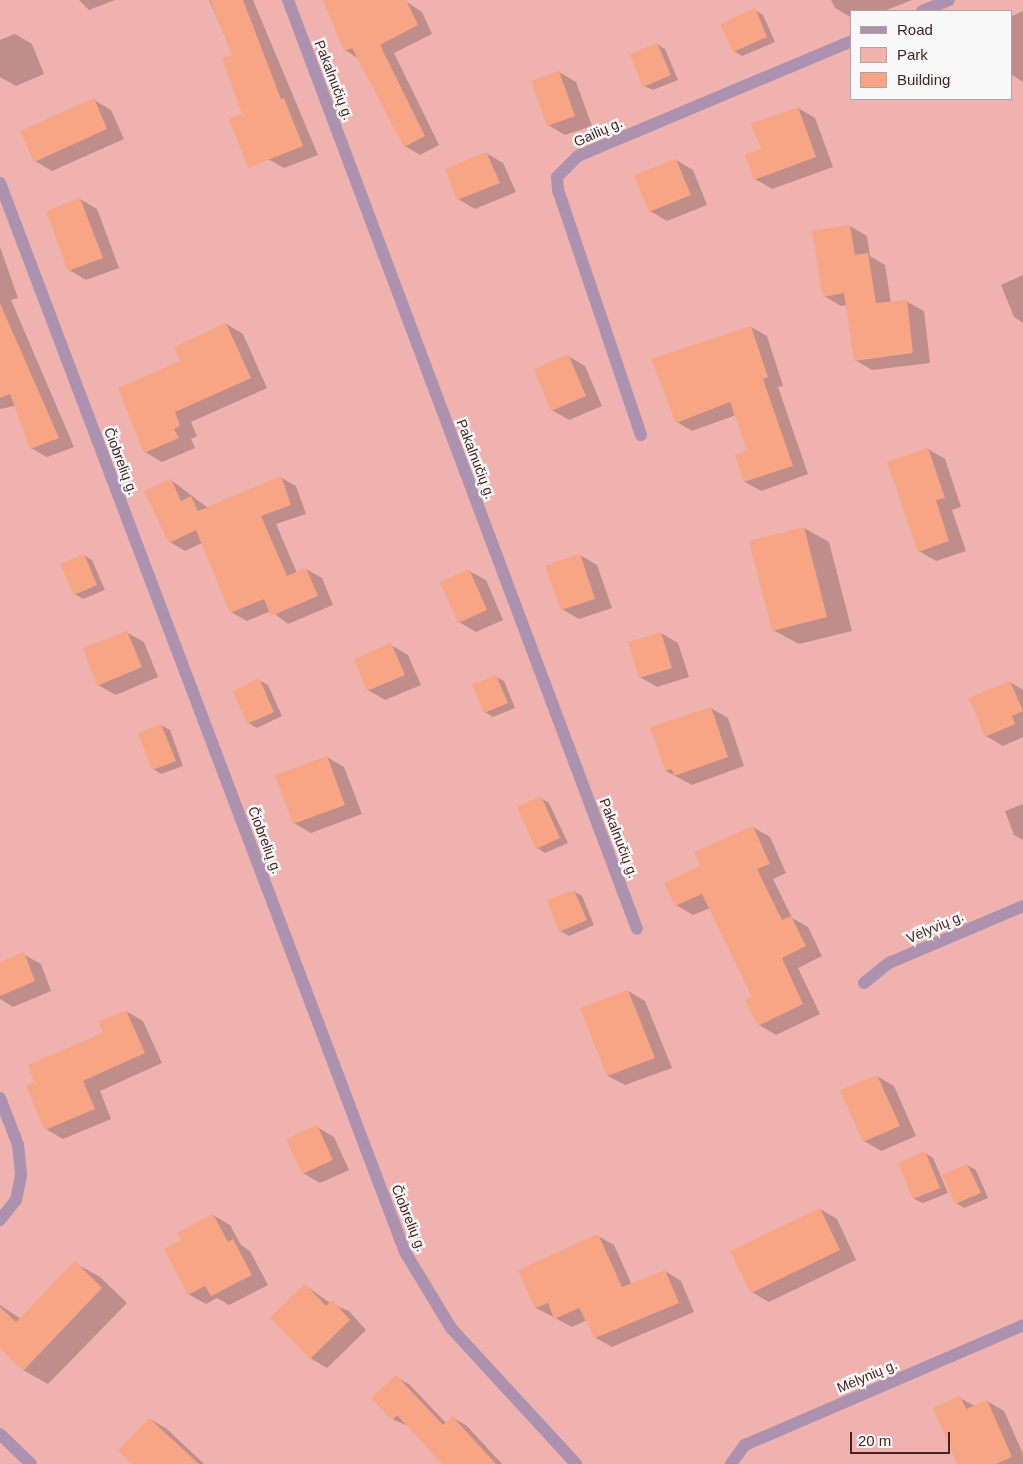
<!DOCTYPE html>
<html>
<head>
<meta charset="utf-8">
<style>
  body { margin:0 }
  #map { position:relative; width:1023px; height:1464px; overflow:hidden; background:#f9e5e4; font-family:Helvetica,sans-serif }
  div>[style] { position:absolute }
  .green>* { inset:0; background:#efb2ae }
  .shadow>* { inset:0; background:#0003 }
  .building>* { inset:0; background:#f7a584 }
  .minor>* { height:12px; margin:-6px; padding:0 6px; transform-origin:6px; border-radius:6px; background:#ad92b0 }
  span { translate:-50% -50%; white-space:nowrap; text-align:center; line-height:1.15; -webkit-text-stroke:5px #f8f8f8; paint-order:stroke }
  .street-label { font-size:14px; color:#462322 }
  .legend { position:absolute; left:850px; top:10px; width:162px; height:90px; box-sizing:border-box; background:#f8f8f8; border:1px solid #b1a3a2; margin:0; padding:6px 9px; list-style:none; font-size:15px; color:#462322 }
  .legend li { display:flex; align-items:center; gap:10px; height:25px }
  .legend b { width:25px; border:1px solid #b1a3a2 }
  .scale { position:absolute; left:850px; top:1432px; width:100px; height:22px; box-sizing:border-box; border:2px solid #462322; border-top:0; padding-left:6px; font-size:15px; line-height:18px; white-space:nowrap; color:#462322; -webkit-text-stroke:4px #f8f8f8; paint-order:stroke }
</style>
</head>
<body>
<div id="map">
  <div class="green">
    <i style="clip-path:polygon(evenodd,0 0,1023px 0,1023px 1464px,0 1464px,0 0,852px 11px,1012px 11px,1012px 99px,852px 99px,852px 11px)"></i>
  </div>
  <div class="shadow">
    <i style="clip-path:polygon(79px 0,115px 0,89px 10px)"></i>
    <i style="clip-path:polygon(209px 0,253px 0,318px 155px,284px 168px,268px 159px,234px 56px)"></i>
    <i style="clip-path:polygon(324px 0,404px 0,422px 12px,432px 34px,394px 53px,439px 145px,420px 155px,405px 146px,359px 59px,345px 50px)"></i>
    <i style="clip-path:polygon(831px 0,912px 0,884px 11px,852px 11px,852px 18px,835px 8px)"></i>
    <i style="clip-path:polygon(755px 10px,763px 15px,775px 42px,742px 56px,734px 51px)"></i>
    <i style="clip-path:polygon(1023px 11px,1023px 82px,1012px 75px,1012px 16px)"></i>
    <i style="clip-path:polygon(15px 34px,32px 44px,44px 74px,16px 86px,0 77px,0 40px)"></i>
    <i style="clip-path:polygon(657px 44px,665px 49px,678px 80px,653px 90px,644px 86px)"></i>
    <i style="clip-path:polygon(559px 72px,576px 82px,592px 126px,565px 135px,548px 125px)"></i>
    <i style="clip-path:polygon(94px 100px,111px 110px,124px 139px,52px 171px,35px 161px)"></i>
    <i style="clip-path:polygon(798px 108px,815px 118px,833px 167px,772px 189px,755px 179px,762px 149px)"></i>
    <i style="clip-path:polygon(486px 153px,503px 163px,516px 192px,475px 209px,458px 199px,446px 170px)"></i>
    <i style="clip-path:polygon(676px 160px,693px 170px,707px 205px,667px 221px,650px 211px)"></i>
    <i style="clip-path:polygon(80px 199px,97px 209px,119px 268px,86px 280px,69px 270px)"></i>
    <i style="clip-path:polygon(850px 226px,867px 236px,870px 256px,885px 265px,891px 303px,906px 301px,924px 311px,930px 363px,872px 370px,855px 360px,847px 305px,841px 306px,824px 296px)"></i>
    <i style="clip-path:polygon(0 247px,18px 298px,11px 300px,74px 447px,47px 457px,31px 448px,15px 406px,0 409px)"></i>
    <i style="clip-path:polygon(1023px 275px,1023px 323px,1014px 317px,1001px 285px)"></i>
    <i style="clip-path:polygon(226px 324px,243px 334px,267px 388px,191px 422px,197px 436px,191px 439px,195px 448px,162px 462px,145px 452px,182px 362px)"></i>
    <i style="clip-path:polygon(751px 327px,767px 336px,783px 386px,778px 387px,808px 474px,761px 491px,745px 482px,736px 456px,748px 451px,736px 415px,692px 431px,677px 422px)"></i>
    <i style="clip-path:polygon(568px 356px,585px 366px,602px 406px,569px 420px,552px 410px)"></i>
    <i style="clip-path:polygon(928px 449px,945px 459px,961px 507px,952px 510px,966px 551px,936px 561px,919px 551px)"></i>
    <i style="clip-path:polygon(280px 477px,296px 486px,306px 514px,276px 524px,297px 573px,306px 569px,322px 578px,333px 605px,288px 624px,271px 611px,247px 621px,231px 612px,202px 543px,185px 551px,170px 542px,171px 480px,208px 508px)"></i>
    <i style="clip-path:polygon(804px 528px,829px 542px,852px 631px,799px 644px,773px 630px)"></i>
    <i style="clip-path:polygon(84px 555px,92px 560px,105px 590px,83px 599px,75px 594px)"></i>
    <i style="clip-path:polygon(580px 555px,597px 565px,612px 608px,579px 619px,562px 609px)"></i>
    <i style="clip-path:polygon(469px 571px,486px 580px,503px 620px,476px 632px,459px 622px)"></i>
    <i style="clip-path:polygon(126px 632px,144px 642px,158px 677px,116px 695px,98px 685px)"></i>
    <i style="clip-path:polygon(661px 633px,678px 643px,689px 677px,657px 687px,640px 677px)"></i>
    <i style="clip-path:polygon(391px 645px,408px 655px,421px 685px,385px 700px,368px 690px)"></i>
    <i style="clip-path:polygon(496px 677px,504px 681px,515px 708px,493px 717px,485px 712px)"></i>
    <i style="clip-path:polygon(259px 680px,268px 685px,282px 716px,257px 728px,248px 723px)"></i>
    <i style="clip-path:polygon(1010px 682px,1023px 690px,1023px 737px,1003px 746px,986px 736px)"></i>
    <i style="clip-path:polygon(711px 708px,728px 718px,744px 766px,692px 785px,666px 771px,652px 728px)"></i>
    <i style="clip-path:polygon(161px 725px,170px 730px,183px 766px,161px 774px,153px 769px)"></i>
    <i style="clip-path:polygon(327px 757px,344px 767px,362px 814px,311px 833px,294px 823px)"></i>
    <i style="clip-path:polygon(541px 798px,549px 803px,568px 843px,545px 853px,537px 848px)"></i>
    <i style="clip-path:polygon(1023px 804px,1023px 840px,1014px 835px,1005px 811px)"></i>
    <i style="clip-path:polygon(753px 827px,770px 837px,786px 873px,773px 879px,792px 918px,808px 927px,822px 956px,798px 968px,820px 1014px,776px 1035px,759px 1025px,754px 997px,710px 908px,693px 915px,676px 905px,702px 867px)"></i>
    <i style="clip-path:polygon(574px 891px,582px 896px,594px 925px,569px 936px,560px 931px)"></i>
    <i style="clip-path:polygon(23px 954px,41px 964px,51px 991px,13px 1007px,0 999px,0 964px)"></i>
    <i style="clip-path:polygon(628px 991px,645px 1001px,672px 1068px,625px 1085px,608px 1076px,582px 1009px)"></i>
    <i style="clip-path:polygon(126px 1011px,143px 1021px,162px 1063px,100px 1091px,111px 1119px,63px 1139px,46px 1129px,36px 1083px,105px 1034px)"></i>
    <i style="clip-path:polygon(877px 1076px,894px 1086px,916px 1136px,881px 1151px,864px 1141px)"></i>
    <i style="clip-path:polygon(317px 1127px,334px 1137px,349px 1170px,320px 1183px,303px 1173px)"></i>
    <i style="clip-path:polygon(925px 1153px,933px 1158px,948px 1193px,923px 1203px,914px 1199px,900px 1163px)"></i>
    <i style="clip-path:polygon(967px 1165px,976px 1170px,988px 1198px,964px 1208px,956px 1203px)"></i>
    <i style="clip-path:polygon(820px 1209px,837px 1219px,856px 1260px,769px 1302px,752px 1292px)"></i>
    <i style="clip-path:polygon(213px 1215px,230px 1225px,241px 1245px,250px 1251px,268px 1285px,229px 1305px,217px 1298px,206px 1304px,188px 1294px,183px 1241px)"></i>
    <i style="clip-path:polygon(598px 1236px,614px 1245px,632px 1285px,665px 1271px,681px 1281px,694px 1312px,612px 1347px,596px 1338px,587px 1320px,572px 1327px,536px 1308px,520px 1271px)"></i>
    <i style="clip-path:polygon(75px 1263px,100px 1277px,127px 1303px,48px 1384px,23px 1370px,0 1347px,0 1305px,21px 1319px)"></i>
    <i style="clip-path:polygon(305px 1285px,330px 1303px,349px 1311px,366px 1330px,327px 1368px,310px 1358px)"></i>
    <i style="clip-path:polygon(396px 1377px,410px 1385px,446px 1423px,452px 1417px,467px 1426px,502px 1464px,443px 1464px,408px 1426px,392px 1419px)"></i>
    <i style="clip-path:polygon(960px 1398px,975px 1406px,987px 1401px,1004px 1411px,1023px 1454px,1023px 1464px,959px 1464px)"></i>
    <i style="clip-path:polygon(150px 1419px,167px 1429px,204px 1464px,134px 1464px)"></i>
  </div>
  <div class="building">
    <i style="clip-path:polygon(210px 0,243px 0,281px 99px,284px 98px,303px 146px,248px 168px,229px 119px,242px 114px,222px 58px,232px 55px)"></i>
    <i style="clip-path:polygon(323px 0,406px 0,418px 25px,380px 45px,425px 136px,404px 147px,352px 48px,344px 51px)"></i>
    <i style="clip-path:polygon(755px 8px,767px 37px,733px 52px,720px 24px)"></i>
    <i style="clip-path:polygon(657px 43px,671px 75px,643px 87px,630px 54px)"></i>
    <i style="clip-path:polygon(559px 71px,575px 116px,547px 126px,531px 81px)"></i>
    <i style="clip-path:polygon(94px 98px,107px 129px,34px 162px,20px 131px)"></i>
    <i style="clip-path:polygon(798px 107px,816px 157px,754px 180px,745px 154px,761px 149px,751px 124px)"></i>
    <i style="clip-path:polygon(486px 152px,500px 183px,457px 200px,445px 169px)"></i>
    <i style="clip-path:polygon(676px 159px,691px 195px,649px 212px,634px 175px)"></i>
    <i style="clip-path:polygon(80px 198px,103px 258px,68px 271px,46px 211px)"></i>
    <i style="clip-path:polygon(850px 225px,855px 255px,868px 253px,876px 303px,907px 300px,913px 353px,854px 361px,844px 293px,823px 297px,812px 231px)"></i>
    <i style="clip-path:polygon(0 303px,59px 438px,30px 449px,10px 394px,0 398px)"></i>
    <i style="clip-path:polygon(226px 323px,251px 378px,175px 412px,180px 426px,174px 429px,179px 438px,144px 453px,118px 388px,180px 361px,174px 347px)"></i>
    <i style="clip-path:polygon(751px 326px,768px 377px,763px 379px,793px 466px,744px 482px,735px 455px,747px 450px,730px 402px,676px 423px,651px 359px)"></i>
    <i style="clip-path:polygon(568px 354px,586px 396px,551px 411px,534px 369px)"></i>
    <i style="clip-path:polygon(928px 448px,945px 498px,936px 500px,949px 541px,918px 552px,887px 462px)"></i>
    <i style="clip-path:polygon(281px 476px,291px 505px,261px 516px,287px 576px,306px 568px,318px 596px,271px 616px,264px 599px,230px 613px,196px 530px,169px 543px,144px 491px,171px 479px,181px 501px,191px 496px,198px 511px)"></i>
    <i style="clip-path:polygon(804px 527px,827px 617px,772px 631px,749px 541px)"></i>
    <i style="clip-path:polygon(84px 554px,97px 585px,74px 595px,60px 564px)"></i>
    <i style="clip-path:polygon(580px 554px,595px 599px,561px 610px,545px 566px)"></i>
    <i style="clip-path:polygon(469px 569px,487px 610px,458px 623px,440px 582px)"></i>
    <i style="clip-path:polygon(127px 631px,142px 667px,97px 686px,83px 648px)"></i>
    <i style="clip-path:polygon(661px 632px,672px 668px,639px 678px,628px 642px)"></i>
    <i style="clip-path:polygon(391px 643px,405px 675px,367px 691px,354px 659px)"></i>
    <i style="clip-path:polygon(496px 675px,508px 703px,484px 713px,472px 685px)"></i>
    <i style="clip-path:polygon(259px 678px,274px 712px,247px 724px,233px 691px)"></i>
    <i style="clip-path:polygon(1010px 681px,1023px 711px,1012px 716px,1015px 724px,985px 737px,969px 698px)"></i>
    <i style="clip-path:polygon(711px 707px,728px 757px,674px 776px,672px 769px,665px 771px,650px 727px)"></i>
    <i style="clip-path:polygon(161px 724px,176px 761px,152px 770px,138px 733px)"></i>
    <i style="clip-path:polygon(327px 756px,345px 805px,293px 824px,275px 775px)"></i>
    <i style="clip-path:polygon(541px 796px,560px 838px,536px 849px,517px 807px)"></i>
    <i style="clip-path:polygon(753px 826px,770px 864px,757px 869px,782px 920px,791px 916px,806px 946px,782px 958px,803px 1004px,758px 1026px,745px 1000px,752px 997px,702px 894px,675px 906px,664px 883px,700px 866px,694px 852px)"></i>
    <i style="clip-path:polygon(574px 890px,587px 920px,559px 932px,547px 900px)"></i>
    <i style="clip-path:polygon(24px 952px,35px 981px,0 996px,0 962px)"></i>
    <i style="clip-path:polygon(628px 990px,655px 1058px,607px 1076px,580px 1008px)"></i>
    <i style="clip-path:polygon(126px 1010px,145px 1053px,83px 1081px,95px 1109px,45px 1130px,26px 1086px,34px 1082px,28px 1065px,103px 1033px,98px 1022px)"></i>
    <i style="clip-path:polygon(877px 1075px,900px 1126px,863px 1142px,840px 1090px)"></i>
    <i style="clip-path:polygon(317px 1125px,333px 1160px,302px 1174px,286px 1139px)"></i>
    <i style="clip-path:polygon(925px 1151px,940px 1188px,913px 1199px,898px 1163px)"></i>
    <i style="clip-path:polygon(967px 1164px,981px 1193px,955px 1204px,942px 1175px)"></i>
    <i style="clip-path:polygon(820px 1208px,840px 1250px,751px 1293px,730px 1251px)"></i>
    <i style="clip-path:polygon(213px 1214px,228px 1242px,233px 1239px,252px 1275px,211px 1296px,205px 1286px,188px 1295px,164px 1249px,181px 1240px,177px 1233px)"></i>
    <i style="clip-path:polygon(598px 1234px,622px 1287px,665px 1270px,679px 1303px,595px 1338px,579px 1308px,554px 1319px,548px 1303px,535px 1308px,518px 1270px)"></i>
    <i style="clip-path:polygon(75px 1261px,102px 1288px,23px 1371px,0 1349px,0 1307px,16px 1322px)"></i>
    <i style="clip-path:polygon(305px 1284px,326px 1306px,332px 1300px,350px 1320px,310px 1359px,270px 1317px)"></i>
    <i style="clip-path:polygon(396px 1375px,443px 1425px,452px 1416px,496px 1464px,442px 1464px,397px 1415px,392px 1420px,371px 1398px)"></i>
    <i style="clip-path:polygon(960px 1396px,966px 1409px,987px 1400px,1012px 1457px,996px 1464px,957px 1464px,933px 1408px)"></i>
    <i style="clip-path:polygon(149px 1418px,199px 1464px,132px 1464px,118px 1451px)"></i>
  </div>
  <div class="minor">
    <i style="left:288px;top:0;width:992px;rotate:69.41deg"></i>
    <i style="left:922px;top:11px;width:29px;rotate:-22deg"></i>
    <i style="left:0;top:183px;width:1143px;rotate:69.25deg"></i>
    <i style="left:405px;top:1252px;width:89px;rotate:58.8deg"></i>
    <i style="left:451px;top:1328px;width:185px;rotate:47.4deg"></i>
    <i style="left:641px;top:435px;width:259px;rotate:-108.7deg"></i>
    <i style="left:558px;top:190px;width:13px;rotate:-94deg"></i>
    <i style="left:557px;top:177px;width:30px;rotate:-45deg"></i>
    <i style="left:578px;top:156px;width:297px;rotate:-22.8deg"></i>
    <i style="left:864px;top:983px;width:32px;rotate:-39deg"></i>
    <i style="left:889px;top:963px;width:146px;rotate:-23deg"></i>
    <i style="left:0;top:1098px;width:50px;rotate:69deg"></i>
    <i style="left:18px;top:1145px;width:30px;rotate:84deg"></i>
    <i style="left:21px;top:1175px;width:25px;rotate:101deg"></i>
    <i style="left:16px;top:1200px;width:26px;rotate:129deg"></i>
    <i style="left:0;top:1434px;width:43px;rotate:44.1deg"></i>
    <i style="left:731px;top:1464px;width:24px;rotate:-54deg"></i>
    <i style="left:745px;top:1445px;width:303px;rotate:-23.3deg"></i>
  </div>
  <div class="street-label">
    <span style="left:334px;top:80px;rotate:69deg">Pakalnučių g.</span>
    <span style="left:598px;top:132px;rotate:-24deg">Gailių g.</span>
    <span style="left:476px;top:459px;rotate:69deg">Pakalnučių g.</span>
    <span style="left:121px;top:461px;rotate:69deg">Čiobrelių g.</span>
    <span style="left:619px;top:838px;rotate:69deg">Pakalnučių g.</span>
    <span style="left:265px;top:840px;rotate:69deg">Čiobrelių g.</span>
    <span style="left:935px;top:927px;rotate:-23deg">Vėlyvių g.</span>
    <span style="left:409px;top:1218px;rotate:68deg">Čiobrelių g.</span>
    <span style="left:867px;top:1376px;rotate:-23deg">Mėlynių g.</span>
  </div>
  <ul class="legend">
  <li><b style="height:6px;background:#ad92b0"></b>Road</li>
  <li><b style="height:14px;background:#efb2ae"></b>Park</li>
  <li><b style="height:14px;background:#f7a584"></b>Building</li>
  </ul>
  <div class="scale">20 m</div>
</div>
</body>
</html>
